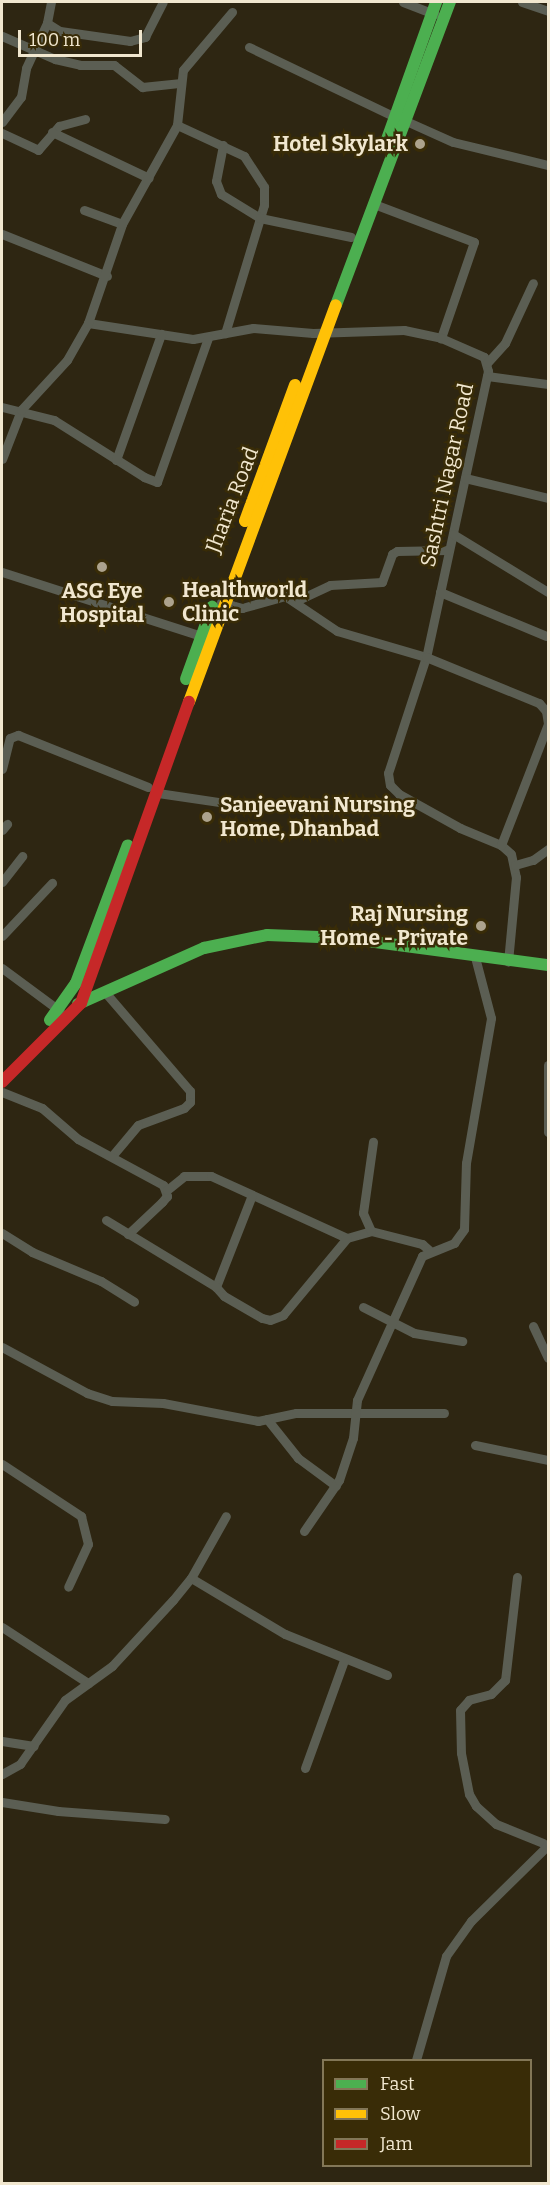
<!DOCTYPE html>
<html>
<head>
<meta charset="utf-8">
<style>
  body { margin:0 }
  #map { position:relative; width:550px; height:2185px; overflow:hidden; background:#2e2612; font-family:Bitter,serif }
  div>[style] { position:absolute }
  .street>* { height:9px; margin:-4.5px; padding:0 4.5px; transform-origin:4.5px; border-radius:4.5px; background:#5b5e53 }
  .fast>* { height:12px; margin:-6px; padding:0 6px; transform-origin:6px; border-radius:6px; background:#4caf50 }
  .slow>* { height:12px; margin:-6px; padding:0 6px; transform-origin:6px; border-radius:6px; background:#ffc107 }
  .jam>* { height:12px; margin:-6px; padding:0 6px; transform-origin:6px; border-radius:6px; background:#c62828 }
  .dots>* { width:16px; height:16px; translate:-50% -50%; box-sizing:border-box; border:3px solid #392c07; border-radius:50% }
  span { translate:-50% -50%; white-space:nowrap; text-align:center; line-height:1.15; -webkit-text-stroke:5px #392c07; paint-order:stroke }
  .poi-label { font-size:21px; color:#f1e7cf; font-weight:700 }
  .right { translate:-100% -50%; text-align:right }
  .left { translate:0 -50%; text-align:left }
  .street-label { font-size:21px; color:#f1e7cf }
  .frame { position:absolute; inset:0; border:3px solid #f1e7cf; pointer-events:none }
  .legend { position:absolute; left:322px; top:2059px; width:210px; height:108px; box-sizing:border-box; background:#392c07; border:2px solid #837757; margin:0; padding:8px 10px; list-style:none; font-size:18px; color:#f1e7cf }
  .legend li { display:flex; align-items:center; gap:12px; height:30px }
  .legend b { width:30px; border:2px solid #837757 }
  .scale { position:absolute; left:18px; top:30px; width:124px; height:27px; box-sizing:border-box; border:3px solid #f1e7cf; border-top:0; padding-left:8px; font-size:18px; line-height:21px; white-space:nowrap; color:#f1e7cf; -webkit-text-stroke:4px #392c07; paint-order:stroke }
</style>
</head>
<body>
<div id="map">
  <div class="street">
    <i style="left:51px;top:2px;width:21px;rotate:101deg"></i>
    <i style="left:47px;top:23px;width:15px;rotate:32deg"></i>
    <i style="left:60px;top:31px;width:71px;rotate:8.1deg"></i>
    <i style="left:130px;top:41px;width:16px;rotate:-15deg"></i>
    <i style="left:145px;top:37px;width:39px;rotate:-63deg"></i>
    <i style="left:403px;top:2px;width:34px;rotate:21deg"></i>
    <i style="left:522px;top:2px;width:28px;rotate:19deg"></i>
    <i style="left:2px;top:36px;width:58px;rotate:23.5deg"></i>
    <i style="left:55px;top:59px;width:26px;rotate:13deg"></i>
    <i style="left:80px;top:65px;width:34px"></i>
    <i style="left:114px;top:65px;width:36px;rotate:38deg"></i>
    <i style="left:142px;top:87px;width:37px;rotate:-6deg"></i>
    <i style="left:249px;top:47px;width:162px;rotate:25.6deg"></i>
    <i style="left:406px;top:121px;width:51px;rotate:24.1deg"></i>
    <i style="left:453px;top:142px;width:98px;rotate:13.6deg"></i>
    <i style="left:2px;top:122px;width:31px;rotate:-53deg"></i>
    <i style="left:21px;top:97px;width:29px;rotate:-80deg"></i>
    <i style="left:26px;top:68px;width:50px;rotate:-65deg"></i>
    <i style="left:177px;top:125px;width:74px;rotate:24.8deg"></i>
    <i style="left:244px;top:156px;width:37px;rotate:57deg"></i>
    <i style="left:264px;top:187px;width:18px;rotate:90deg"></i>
    <i style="left:264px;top:205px;width:134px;rotate:106.9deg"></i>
    <i style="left:52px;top:132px;width:107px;rotate:25.4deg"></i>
    <i style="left:2px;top:133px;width:40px;rotate:25deg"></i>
    <i style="left:38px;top:150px;width:32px;rotate:-49deg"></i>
    <i style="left:59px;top:126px;width:27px;rotate:-15deg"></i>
    <i style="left:223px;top:145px;width:37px;rotate:101deg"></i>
    <i style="left:216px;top:181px;width:14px;rotate:69deg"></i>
    <i style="left:221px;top:194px;width:46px;rotate:31.6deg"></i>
    <i style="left:260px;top:218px;width:93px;rotate:11.8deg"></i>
    <i style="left:374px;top:204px;width:107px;rotate:20.8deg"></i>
    <i style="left:474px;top:242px;width:102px;rotate:109deg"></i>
    <i style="left:84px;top:210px;width:40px;rotate:20.2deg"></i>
    <i style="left:2px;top:234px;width:113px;rotate:21.8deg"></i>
    <i style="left:88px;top:323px;width:106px;rotate:8.7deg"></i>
    <i style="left:193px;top:339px;width:61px;rotate:-10.4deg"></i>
    <i style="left:253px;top:328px;width:60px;rotate:4.8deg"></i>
    <i style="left:313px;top:333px;width:91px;rotate:-1.9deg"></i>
    <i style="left:404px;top:330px;width:38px;rotate:12deg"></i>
    <i style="left:441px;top:338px;width:47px;rotate:23.8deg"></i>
    <i style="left:484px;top:357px;width:15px;rotate:74deg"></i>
    <i style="left:488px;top:371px;width:293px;rotate:102.2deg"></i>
    <i style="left:426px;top:657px;width:122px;rotate:108.1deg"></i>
    <i style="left:388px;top:773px;width:12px;rotate:81deg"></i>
    <i style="left:390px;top:785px;width:13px;rotate:45deg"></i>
    <i style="left:399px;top:794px;width:70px;rotate:29.1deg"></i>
    <i style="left:460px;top:828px;width:44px;rotate:22.5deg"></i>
    <i style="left:501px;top:845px;width:13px;rotate:42deg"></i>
    <i style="left:511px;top:854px;width:24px;rotate:78deg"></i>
    <i style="left:516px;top:877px;width:85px;rotate:95.4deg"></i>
    <i style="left:487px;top:363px;width:27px;rotate:-48deg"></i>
    <i style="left:505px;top:343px;width:66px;rotate:-65deg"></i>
    <i style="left:487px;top:376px;width:62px;rotate:7.5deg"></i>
    <i style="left:2px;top:407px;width:54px;rotate:14deg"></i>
    <i style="left:54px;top:420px;width:107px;rotate:32.3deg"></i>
    <i style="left:144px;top:477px;width:14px;rotate:21deg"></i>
    <i style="left:157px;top:482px;width:153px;rotate:-70.5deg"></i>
    <i style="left:2px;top:459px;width:53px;rotate:-68.8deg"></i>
    <i style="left:21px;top:410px;width:68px;rotate:-47.4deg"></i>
    <i style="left:67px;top:360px;width:43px;rotate:-60.4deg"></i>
    <i style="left:88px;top:323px;width:105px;rotate:-71deg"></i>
    <i style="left:122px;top:224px;width:113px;rotate:-60.9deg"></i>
    <i style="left:177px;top:125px;width:55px;rotate:-83.8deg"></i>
    <i style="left:183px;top:70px;width:76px;rotate:-49.8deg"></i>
    <i style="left:116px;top:460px;width:134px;rotate:-70.3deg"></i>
    <i style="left:465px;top:478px;width:85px;rotate:13.5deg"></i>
    <i style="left:453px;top:534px;width:111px;rotate:31.4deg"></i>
    <i style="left:2px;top:572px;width:209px;rotate:17.8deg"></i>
    <i style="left:440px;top:592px;width:115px;rotate:22.5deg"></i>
    <i style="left:296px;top:601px;width:38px;rotate:-25deg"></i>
    <i style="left:330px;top:585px;width:52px;rotate:-3.3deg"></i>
    <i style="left:382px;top:582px;width:30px;rotate:-70deg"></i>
    <i style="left:392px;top:554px;width:6px;rotate:-31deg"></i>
    <i style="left:397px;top:551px;width:51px;rotate:-1.1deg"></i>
    <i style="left:221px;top:602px;width:22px;rotate:16deg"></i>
    <i style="left:242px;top:608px;width:45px;rotate:-15.6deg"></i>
    <i style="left:285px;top:596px;width:63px;rotate:33.9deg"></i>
    <i style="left:337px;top:631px;width:93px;rotate:16.3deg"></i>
    <i style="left:426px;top:657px;width:122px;rotate:22.2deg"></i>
    <i style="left:539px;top:703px;width:11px;rotate:49deg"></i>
    <i style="left:546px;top:711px;width:13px;rotate:81deg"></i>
    <i style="left:548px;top:724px;width:130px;rotate:111.2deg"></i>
    <i style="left:2px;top:769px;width:32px;rotate:-76deg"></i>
    <i style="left:10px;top:738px;width:9px;rotate:-21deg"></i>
    <i style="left:18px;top:735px;width:140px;rotate:21.8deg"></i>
    <i style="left:158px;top:793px;width:69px;rotate:8.4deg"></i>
    <i style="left:2px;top:830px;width:8px;rotate:-50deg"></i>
    <i style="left:515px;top:865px;width:19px;rotate:-16deg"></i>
    <i style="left:533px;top:860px;width:19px;rotate:-36deg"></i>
    <i style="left:2px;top:882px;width:33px;rotate:-52deg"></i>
    <i style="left:2px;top:936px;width:73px;rotate:-46.7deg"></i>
    <i style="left:2px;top:968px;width:72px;rotate:36.6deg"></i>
    <i style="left:104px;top:991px;width:132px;rotate:49.3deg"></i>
    <i style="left:190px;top:1091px;width:11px;rotate:90deg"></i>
    <i style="left:190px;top:1102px;width:8px;rotate:135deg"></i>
    <i style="left:184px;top:1108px;width:49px;rotate:159.7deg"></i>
    <i style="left:138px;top:1125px;width:40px;rotate:130deg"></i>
    <i style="left:548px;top:1065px;width:67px;rotate:90deg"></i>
    <i style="left:2px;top:1092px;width:43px;rotate:21.8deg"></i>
    <i style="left:42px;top:1108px;width:48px;rotate:40.7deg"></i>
    <i style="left:78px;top:1139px;width:97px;rotate:28.4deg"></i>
    <i style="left:163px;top:1185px;width:12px;rotate:70deg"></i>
    <i style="left:167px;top:1196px;width:8px;rotate:130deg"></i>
    <i style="left:162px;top:1202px;width:47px;rotate:136.7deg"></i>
    <i style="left:167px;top:1190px;width:22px;rotate:-39deg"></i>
    <i style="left:184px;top:1176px;width:27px"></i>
    <i style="left:211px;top:1176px;width:149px;rotate:24.5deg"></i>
    <i style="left:347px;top:1238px;width:25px;rotate:-16deg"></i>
    <i style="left:371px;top:1231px;width:53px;rotate:14.3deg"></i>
    <i style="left:422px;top:1244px;width:9px;rotate:41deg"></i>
    <i style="left:252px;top:1195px;width:99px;rotate:111.4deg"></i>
    <i style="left:216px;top:1287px;width:12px;rotate:48deg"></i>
    <i style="left:224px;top:1296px;width:44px;rotate:30.1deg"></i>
    <i style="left:262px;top:1318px;width:8px;rotate:14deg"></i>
    <i style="left:270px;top:1320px;width:14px;rotate:-21deg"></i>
    <i style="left:283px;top:1315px;width:100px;rotate:-50.3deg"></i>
    <i style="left:106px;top:1220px;width:129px;rotate:31.3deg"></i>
    <i style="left:371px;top:1231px;width:20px;rotate:-114deg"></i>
    <i style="left:363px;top:1213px;width:72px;rotate:-82deg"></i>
    <i style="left:2px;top:1233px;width:36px;rotate:32deg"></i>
    <i style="left:32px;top:1252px;width:75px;rotate:22.8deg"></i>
    <i style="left:101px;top:1281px;width:39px;rotate:32deg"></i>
    <i style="left:363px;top:1307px;width:57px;rotate:27deg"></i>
    <i style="left:414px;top:1333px;width:49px;rotate:9.5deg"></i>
    <i style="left:533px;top:1326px;width:35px;rotate:65deg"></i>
    <i style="left:2px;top:1347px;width:97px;rotate:28.4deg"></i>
    <i style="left:87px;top:1393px;width:26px;rotate:18deg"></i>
    <i style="left:112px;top:1401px;width:51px;rotate:2.2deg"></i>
    <i style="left:163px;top:1403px;width:97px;rotate:10.7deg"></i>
    <i style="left:258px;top:1421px;width:39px;rotate:-12deg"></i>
    <i style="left:296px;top:1413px;width:148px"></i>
    <i style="left:267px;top:1419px;width:50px;rotate:51.5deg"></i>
    <i style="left:298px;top:1458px;width:47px;rotate:36.4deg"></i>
    <i style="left:475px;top:1445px;width:75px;rotate:11.6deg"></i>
    <i style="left:2px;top:1464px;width:95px;rotate:33.4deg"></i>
    <i style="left:81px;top:1516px;width:29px;rotate:76deg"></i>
    <i style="left:88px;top:1544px;width:47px;rotate:114.9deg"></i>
    <i style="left:304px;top:1531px;width:62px;rotate:-55.5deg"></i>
    <i style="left:339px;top:1480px;width:44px;rotate:-71.6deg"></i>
    <i style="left:353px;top:1438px;width:38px;rotate:-84deg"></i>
    <i style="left:357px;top:1400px;width:158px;rotate:-65.7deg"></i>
    <i style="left:422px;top:1256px;width:35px;rotate:-22deg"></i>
    <i style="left:454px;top:1243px;width:17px;rotate:-54deg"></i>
    <i style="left:464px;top:1229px;width:66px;rotate:-88.3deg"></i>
    <i style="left:466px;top:1163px;width:147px;rotate:-80.2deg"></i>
    <i style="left:491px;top:1018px;width:63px;rotate:-104.7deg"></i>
    <i style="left:517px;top:1577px;width:104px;rotate:96.6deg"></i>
    <i style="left:505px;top:1680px;width:20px;rotate:135deg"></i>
    <i style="left:491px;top:1694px;width:23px;rotate:165deg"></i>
    <i style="left:469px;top:1700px;width:13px;rotate:132deg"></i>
    <i style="left:460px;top:1710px;width:43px;rotate:88.7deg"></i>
    <i style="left:461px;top:1753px;width:42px;rotate:79deg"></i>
    <i style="left:469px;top:1794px;width:14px;rotate:60deg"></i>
    <i style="left:476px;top:1806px;width:27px;rotate:42deg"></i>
    <i style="left:496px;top:1824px;width:51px;rotate:22deg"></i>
    <i style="left:191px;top:1578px;width:109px;rotate:30.8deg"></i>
    <i style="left:285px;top:1634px;width:110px;rotate:21.9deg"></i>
    <i style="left:2px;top:1627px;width:103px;rotate:33.1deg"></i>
    <i style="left:2px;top:1741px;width:32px;rotate:9deg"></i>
    <i style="left:305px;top:1768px;width:115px;rotate:-70.1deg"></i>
    <i style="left:2px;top:1774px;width:21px;rotate:-29deg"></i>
    <i style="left:20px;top:1764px;width:78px;rotate:-54.9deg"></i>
    <i style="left:65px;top:1700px;width:58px;rotate:-35.9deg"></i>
    <i style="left:112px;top:1666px;width:90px;rotate:-47.3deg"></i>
    <i style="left:173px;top:1600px;width:28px;rotate:-51deg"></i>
    <i style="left:191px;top:1578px;width:71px;rotate:-60.6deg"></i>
    <i style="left:2px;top:1802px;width:57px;rotate:9.1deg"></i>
    <i style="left:58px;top:1811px;width:107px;rotate:4.3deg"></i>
    <i style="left:416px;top:2060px;width:108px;rotate:-73.9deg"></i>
    <i style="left:446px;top:1956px;width:43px;rotate:-54.5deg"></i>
    <i style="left:471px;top:1921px;width:108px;rotate:-44.6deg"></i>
  </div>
  <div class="fast">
    <i style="left:386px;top:142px;width:149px;rotate:-70.3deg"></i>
    <i style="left:336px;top:305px;width:324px;rotate:-69.4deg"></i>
    <i style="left:186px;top:679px;width:77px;rotate:-70.1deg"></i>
    <i style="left:78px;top:1004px;width:138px;rotate:-24deg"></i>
    <i style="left:204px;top:948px;width:64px;rotate:-11.7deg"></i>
    <i style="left:267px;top:935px;width:78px;rotate:2.2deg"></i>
    <i style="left:345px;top:938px;width:205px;rotate:7.6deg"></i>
    <i style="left:50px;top:1020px;width:45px;rotate:-54.9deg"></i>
    <i style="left:76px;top:983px;width:147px;rotate:-69.4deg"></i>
  </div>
  <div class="slow">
    <i style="left:245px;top:521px;width:145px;rotate:-69.8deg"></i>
    <i style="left:189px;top:702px;width:423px;rotate:-69.7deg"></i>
  </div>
  <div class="jam">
    <i style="left:2px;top:1082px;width:112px;rotate:-45deg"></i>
    <i style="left:81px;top:1003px;width:320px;rotate:-70.3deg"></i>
  </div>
  <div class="dots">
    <i style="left:420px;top:144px;background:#ada38d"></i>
    <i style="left:102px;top:567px;background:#ada38d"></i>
    <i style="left:169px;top:602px;background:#ada38d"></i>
    <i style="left:207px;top:817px;background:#ada38d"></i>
    <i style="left:481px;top:926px;background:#ada38d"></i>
  </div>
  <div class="poi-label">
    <span class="right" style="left:408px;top:144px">Hotel Skylark</span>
    <span class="left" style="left:182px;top:602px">Healthworld<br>Clinic</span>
    <span style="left:102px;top:603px">ASG Eye<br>Hospital</span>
    <span class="left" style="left:220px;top:817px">Sanjeevani Nursing<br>Home, Dhanbad</span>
    <span class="right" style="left:468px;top:926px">Raj Nursing<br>Home - Private</span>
  </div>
  <div class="street-label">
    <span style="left:447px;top:475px;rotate:-78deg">Sashtri Nagar Road</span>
    <span style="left:232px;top:500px;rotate:-69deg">Jharia Road</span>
  </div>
  <div class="frame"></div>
  <ul class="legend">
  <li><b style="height:8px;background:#4caf50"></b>Fast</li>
  <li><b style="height:8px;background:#ffc107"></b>Slow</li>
  <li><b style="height:8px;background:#c62828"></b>Jam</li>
  </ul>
  <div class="scale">100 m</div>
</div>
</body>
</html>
